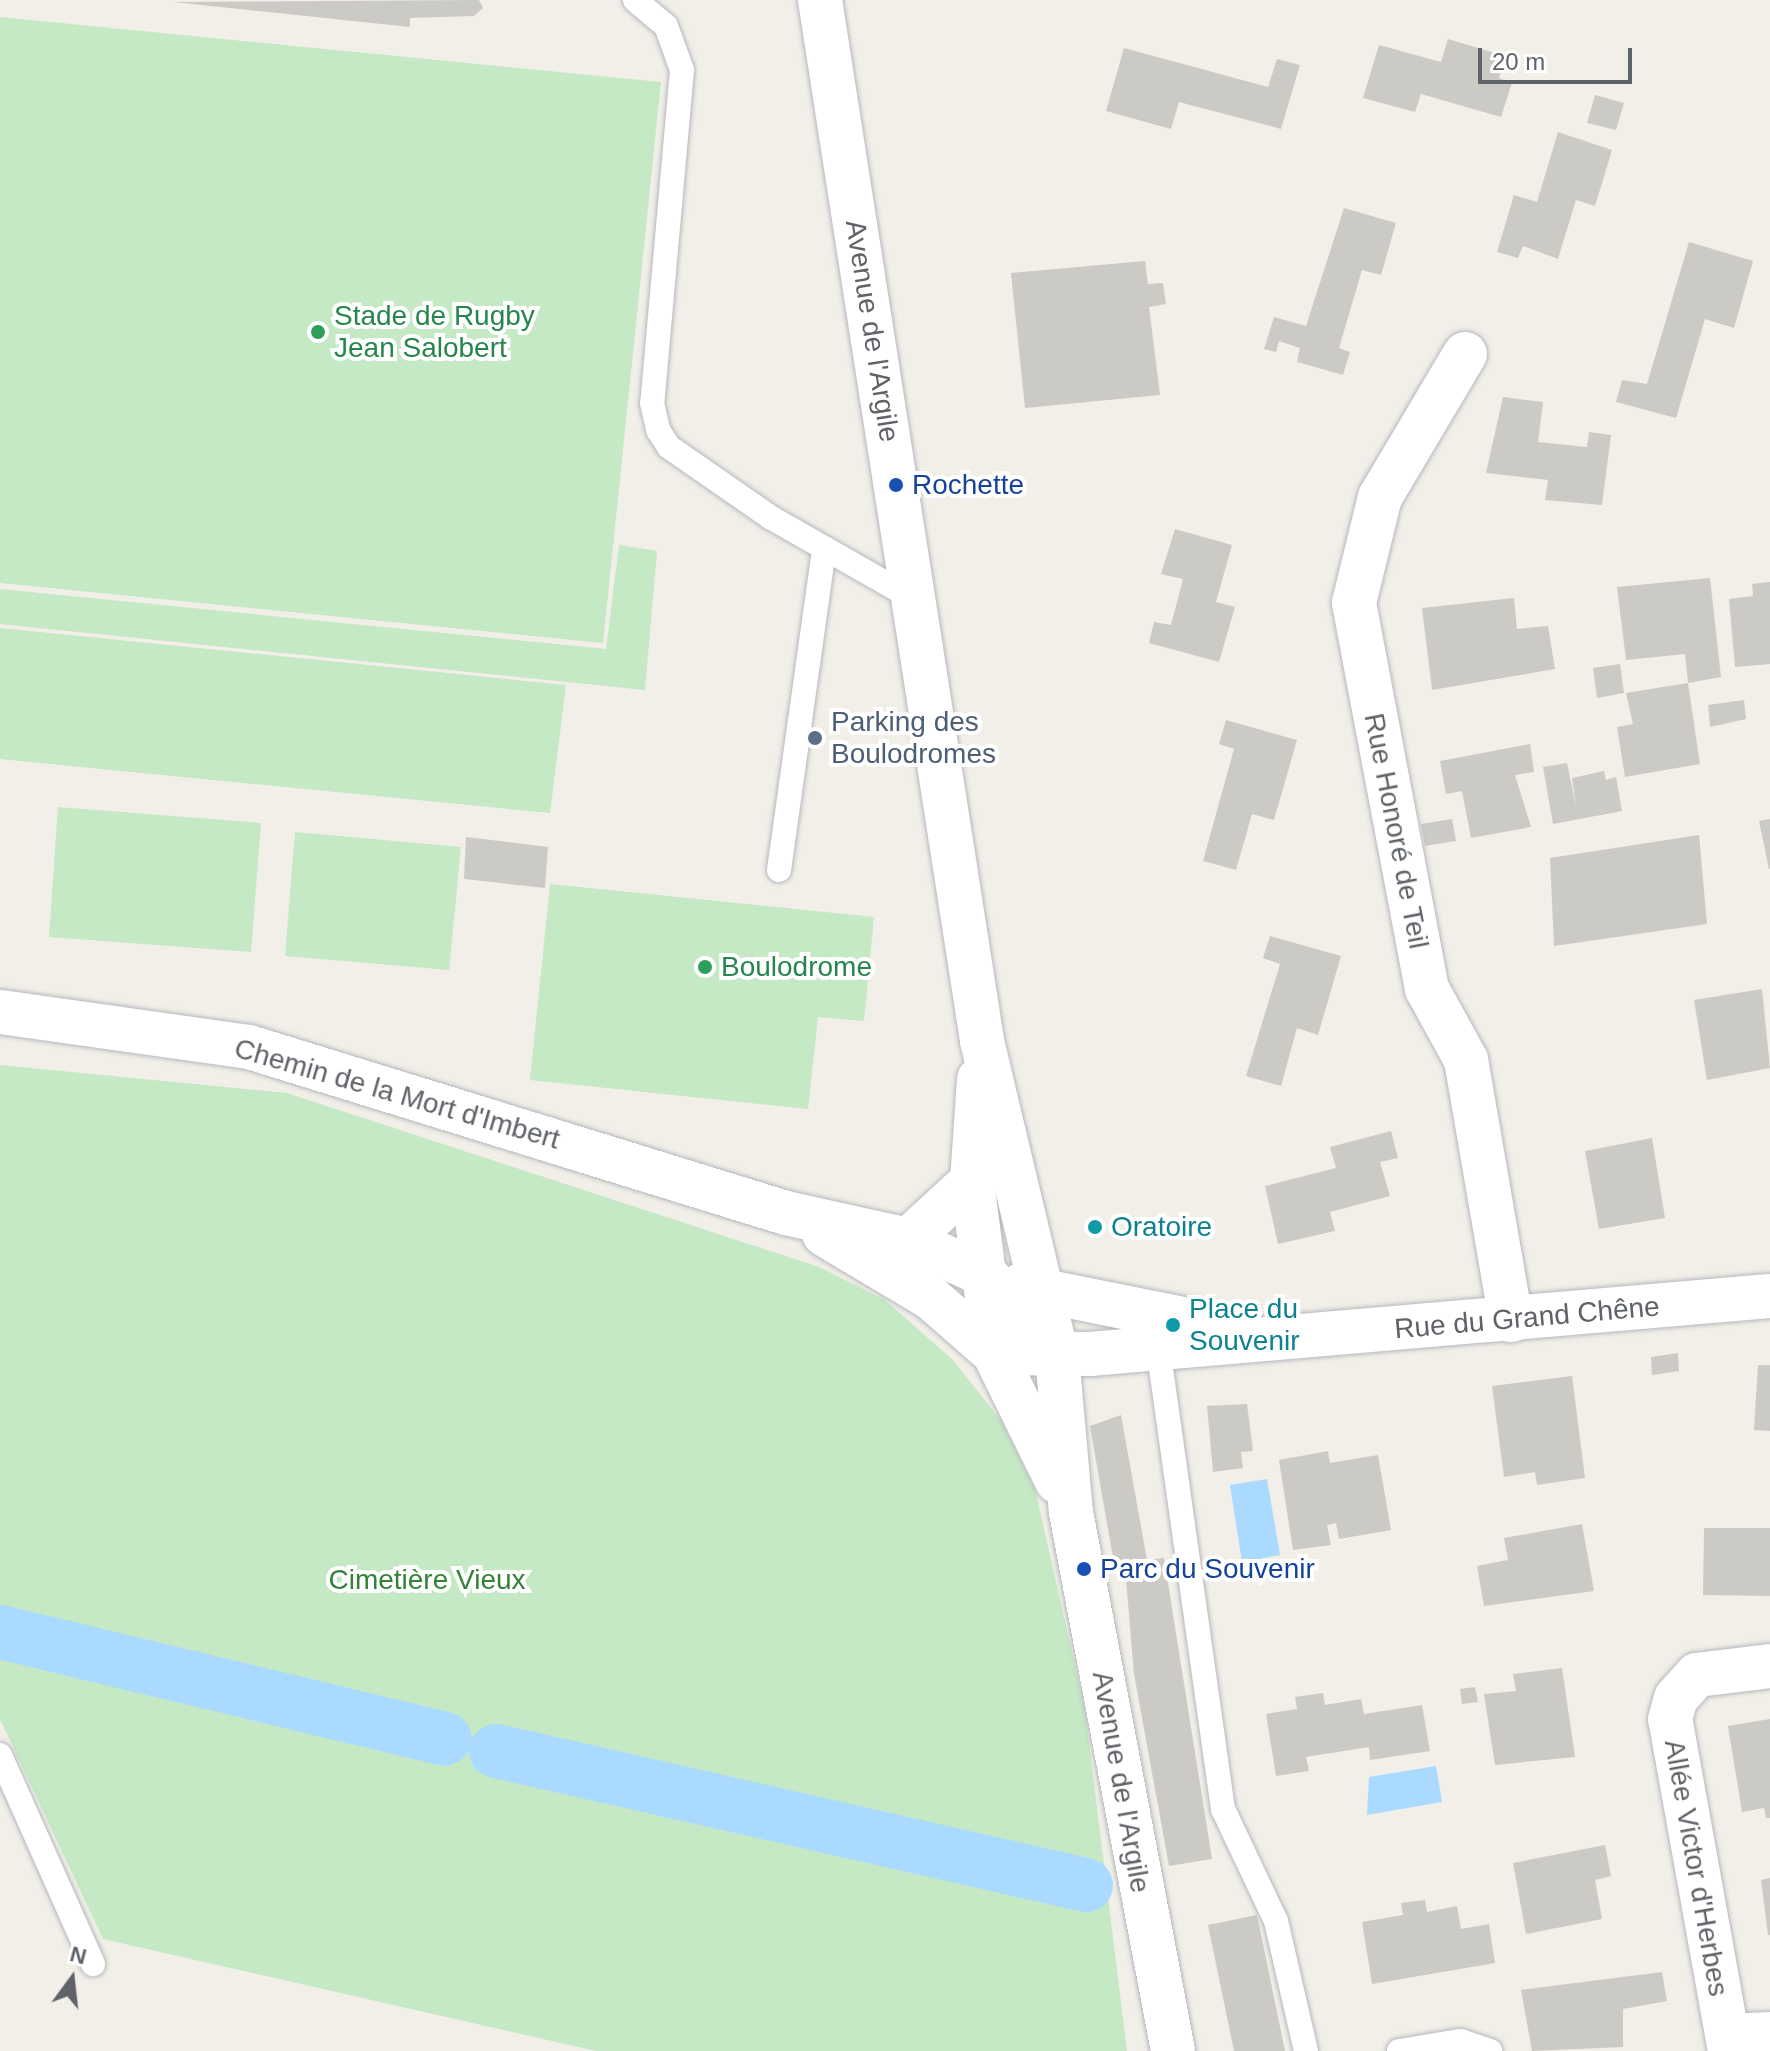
<!DOCTYPE html>
<html>
<head>
<meta charset="utf-8">
<style>
  body { margin:0 }
  #map { position:relative; width:1770px; height:2051px; overflow:hidden; background:#f1efe8; font-family:Helvetica,sans-serif }
  div>[style] { position:absolute }
  .green>* { inset:0; background:#c5e8c5 }
  .water>* { inset:0; background:#aadaff }
  .canal>* { height:54px; margin:-27px; padding:0 27px; transform-origin:27px; border-radius:27px; background:#aadaff }
  .building>* { inset:0; background:#cccac5 }
  .roads { filter:drop-shadow(0 0 2px #b5b8bc) drop-shadow(0 0 2px #b5b8bc) }
  .lane>* { height:24px; margin:-12px; padding:0 12px; transform-origin:12px; border-radius:12px; background:#fff }
  .street>* { height:44px; margin:-22px; padding:0 22px; transform-origin:22px; border-radius:22px; background:#fff }
  .secondary>* { height:44px; margin:-22px; padding:0 22px; transform-origin:22px; border-radius:22px; background:#fff }
  .dots>* { width:22px; height:22px; translate:-50% -50%; box-sizing:border-box; border:4px solid #fff; border-radius:50% }
  span { translate:-50% -50%; white-space:nowrap; text-align:center; line-height:1.15; -webkit-text-stroke:8px #fff; paint-order:stroke }
  .leisure-label { font-size:28px; color:#27864d }
  .left { translate:0 -50%; text-align:left }
  .street-label { font-size:28px; color:#5f6368 }
  .transit-label { font-size:28px; color:#164399 }
  .service-label { font-size:28px; color:#4e5e75 }
  .culture-label { font-size:28px; color:#0d838f }
  .park-label { font-size:28px; color:#348238 }
  .north { position:absolute; left:32px; top:1939px; width:80px; height:80px; -webkit-text-stroke:6px #fff; paint-order:stroke; rotate:15deg; font-size:22px; font-weight:700; line-height:32px; text-align:center; color:#5f6368 }
  .north::after { content:''; display:block; margin:auto; width:28px; height:36px; background:#5f6368; clip-path:polygon(50% 0,100% 100%,50% 72%,0 100%) }
  .scale { position:absolute; left:1478px; top:48px; width:154px; height:36px; box-sizing:border-box; border:4px solid #5f6368; border-top:0; padding-left:10px; font-size:24px; line-height:28px; white-space:nowrap; color:#5f6368; -webkit-text-stroke:6px #fff; paint-order:stroke }
</style>
</head>
<body>
<div id="map">
  <div class="green">
    <i style="clip-path:polygon(0 17px,661px 82px,603px 643px,0 583px)"></i>
    <i style="clip-path:polygon(619px 545px,657px 551px,645px 690px,0 624px,0 589px,606px 649px)"></i>
    <i style="clip-path:polygon(0 628px,566px 685px,550px 813px,0 759px)"></i>
    <i style="clip-path:polygon(58px 807px,261px 823px,251px 952px,49px 937px)"></i>
    <i style="clip-path:polygon(295px 832px,461px 847px,449px 970px,285px 956px)"></i>
    <i style="clip-path:polygon(550px 884px,874px 917px,864px 1021px,818px 1017px,808px 1109px,530px 1080px)"></i>
    <i style="clip-path:polygon(0 1065px,287px 1093px,819px 1267px,885px 1300px,953px 1360px,1002px 1422px,1035px 1489px,1085px 1710px,1127px 2051px,596px 2051px,103px 1939px,0 1719px)"></i>
  </div>
  <div class="water">
    <i style="clip-path:polygon(1267px 1479px,1280px 1555px,1242px 1562px,1230px 1485px)"></i>
    <i style="clip-path:polygon(1436px 1766px,1442px 1802px,1367px 1815px,1369px 1777px)"></i>
  </div>
  <div class="canal">
    <i style="left:0;top:1632px;width:457px;rotate:13.5deg"></i>
    <i style="left:496px;top:1751px;width:605px;rotate:12.8deg"></i>
  </div>
  <div class="building">
    <i style="clip-path:polygon(479px 0,483px 8px,474px 16px,410px 18px,410px 27px,173px 2px)"></i>
    <i style="clip-path:polygon(1448px 39px,1505px 56px,1499px 78px,1512px 83px,1501px 117px,1421px 94px,1415px 112px,1363px 98px,1379px 45px,1441px 62px)"></i>
    <i style="clip-path:polygon(1124px 48px,1268px 87px,1277px 59px,1300px 65px,1281px 129px,1179px 102px,1171px 129px,1106px 111px)"></i>
    <i style="clip-path:polygon(1595px 95px,1624px 103px,1616px 130px,1587px 123px)"></i>
    <i style="clip-path:polygon(1558px 132px,1612px 150px,1595px 206px,1576px 200px,1558px 259px,1523px 246px,1518px 258px,1497px 252px,1514px 195px,1537px 202px)"></i>
    <i style="clip-path:polygon(1344px 208px,1396px 223px,1381px 275px,1362px 270px,1339px 348px,1350px 352px,1343px 375px,1297px 362px,1300px 348px,1279px 341px,1276px 352px,1264px 349px,1274px 317px,1306px 326px)"></i>
    <i style="clip-path:polygon(1689px 242px,1753px 261px,1734px 328px,1705px 319px,1676px 418px,1616px 402px,1622px 380px,1647px 384px)"></i>
    <i style="clip-path:polygon(1145px 261px,1148px 284px,1163px 283px,1166px 304px,1149px 307px,1160px 395px,1025px 408px,1011px 273px)"></i>
    <i style="clip-path:polygon(1503px 397px,1543px 402px,1538px 442px,1587px 447px,1589px 432px,1611px 435px,1602px 505px,1545px 500px,1548px 480px,1486px 473px)"></i>
    <i style="clip-path:polygon(1175px 529px,1232px 545px,1216px 602px,1235px 607px,1219px 662px,1149px 643px,1154px 622px,1171px 625px,1183px 579px,1161px 574px)"></i>
    <i style="clip-path:polygon(1710px 578px,1721px 677px,1688px 683px,1685px 654px,1626px 660px,1617px 587px)"></i>
    <i style="clip-path:polygon(1770px 582px,1770px 664px,1735px 667px,1729px 599px,1753px 596px,1752px 584px)"></i>
    <i style="clip-path:polygon(1514px 598px,1517px 629px,1548px 626px,1555px 669px,1432px 690px,1422px 608px)"></i>
    <i style="clip-path:polygon(1620px 664px,1624px 693px,1597px 698px,1593px 668px)"></i>
    <i style="clip-path:polygon(1688px 683px,1700px 764px,1625px 777px,1617px 727px,1633px 724px,1626px 693px)"></i>
    <i style="clip-path:polygon(1744px 700px,1746px 719px,1710px 727px,1708px 705px)"></i>
    <i style="clip-path:polygon(1226px 720px,1297px 740px,1274px 820px,1252px 814px,1236px 870px,1203px 861px,1234px 749px,1219px 744px)"></i>
    <i style="clip-path:polygon(1530px 744px,1534px 772px,1515px 775px,1531px 827px,1471px 838px,1462px 791px,1446px 794px,1440px 761px)"></i>
    <i style="clip-path:polygon(1567px 763px,1576px 806px,1572px 778px,1604px 771px,1606px 780px,1616px 777px,1622px 811px,1553px 824px,1543px 767px)"></i>
    <i style="clip-path:polygon(1452px 819px,1456px 841px,1425px 846px,1421px 824px)"></i>
    <i style="clip-path:polygon(1770px 819px,1770px 869px,1769px 869px,1759px 821px)"></i>
    <i style="clip-path:polygon(1699px 835px,1707px 924px,1554px 946px,1550px 858px)"></i>
    <i style="clip-path:polygon(466px 837px,548px 847px,545px 888px,464px 879px)"></i>
    <i style="clip-path:polygon(1270px 936px,1341px 956px,1318px 1035px,1297px 1028px,1281px 1086px,1246px 1076px,1280px 964px,1263px 958px)"></i>
    <i style="clip-path:polygon(1762px 989px,1770px 1068px,1707px 1080px,1694px 1000px)"></i>
    <i style="clip-path:polygon(1391px 1131px,1398px 1158px,1380px 1162px,1390px 1196px,1330px 1212px,1335px 1231px,1278px 1244px,1265px 1186px,1336px 1168px,1330px 1147px)"></i>
    <i style="clip-path:polygon(1652px 1138px,1665px 1218px,1599px 1229px,1585px 1151px)"></i>
    <i style="clip-path:polygon(1678px 1353px,1679px 1371px,1652px 1375px,1651px 1357px)"></i>
    <i style="clip-path:polygon(1758px 1365px,1770px 1365px,1770px 1431px,1754px 1430px)"></i>
    <i style="clip-path:polygon(1572px 1376px,1585px 1478px,1537px 1485px,1535px 1472px,1504px 1477px,1492px 1386px)"></i>
    <i style="clip-path:polygon(1247px 1404px,1253px 1451px,1241px 1452px,1243px 1468px,1213px 1472px,1207px 1406px)"></i>
    <i style="clip-path:polygon(1121px 1415px,1147px 1560px,1164px 1558px,1212px 1859px,1169px 1866px,1134px 1674px,1125px 1567px,1115px 1569px,1090px 1426px)"></i>
    <i style="clip-path:polygon(1328px 1451px,1330px 1463px,1378px 1455px,1391px 1530px,1339px 1539px,1336px 1523px,1327px 1525px,1331px 1545px,1293px 1550px,1279px 1460px)"></i>
    <i style="clip-path:polygon(1582px 1524px,1594px 1591px,1484px 1606px,1477px 1566px,1508px 1560px,1504px 1538px)"></i>
    <i style="clip-path:polygon(1704px 1528px,1770px 1528px,1770px 1596px,1703px 1595px)"></i>
    <i style="clip-path:polygon(1562px 1668px,1575px 1757px,1495px 1765px,1484px 1694px,1516px 1691px,1513px 1674px)"></i>
    <i style="clip-path:polygon(1475px 1687px,1478px 1702px,1462px 1704px,1460px 1689px)"></i>
    <i style="clip-path:polygon(1323px 1693px,1325px 1705px,1361px 1699px,1364px 1714px,1422px 1705px,1430px 1751px,1370px 1760px,1369px 1747px,1306px 1757px,1309px 1771px,1276px 1776px,1266px 1714px,1297px 1709px,1295px 1697px)"></i>
    <i style="clip-path:polygon(1770px 1719px,1770px 1818px,1766px 1818px,1764px 1808px,1742px 1812px,1728px 1726px)"></i>
    <i style="clip-path:polygon(1605px 1845px,1611px 1876px,1595px 1880px,1602px 1919px,1526px 1934px,1513px 1863px)"></i>
    <i style="clip-path:polygon(1770px 1878px,1770px 1935px,1768px 1935px,1761px 1880px)"></i>
    <i style="clip-path:polygon(1425px 1900px,1427px 1912px,1457px 1906px,1461px 1929px,1489px 1924px,1495px 1963px,1372px 1984px,1362px 1922px,1403px 1915px,1401px 1903px)"></i>
    <i style="clip-path:polygon(1257px 1915px,1285px 2051px,1234px 2051px,1208px 1925px)"></i>
    <i style="clip-path:polygon(1662px 1972px,1667px 2001px,1623px 2009px,1623px 2047px,1532px 2051px,1521px 1990px)"></i>
  </div>
  <div class="roads">
    <div class="lane">
      <i style="left:635px;top:0;width:40px;rotate:40deg"></i>
      <i style="left:666px;top:26px;width:47px;rotate:70deg"></i>
      <i style="left:682px;top:70px;width:334px;rotate:95.1deg"></i>
      <i style="left:652px;top:403px;width:28px;rotate:77deg"></i>
      <i style="left:658px;top:430px;width:20px;rotate:57deg"></i>
      <i style="left:669px;top:447px;width:123px;rotate:34.7deg"></i>
      <i style="left:770px;top:517px;width:166px;rotate:29.7deg"></i>
      <i style="left:779px;top:870px;width:325px;rotate:-82deg"></i>
      <i style="left:1158px;top:1347px;width:467px;rotate:82deg"></i>
      <i style="left:1223px;top:1809px;width:124px;rotate:64.7deg"></i>
      <i style="left:1276px;top:1921px;width:133px;rotate:77deg"></i>
      <i style="left:0;top:1755px;width:229px;rotate:66deg"></i>
      <i style="left:1399px;top:2051px;width:63px;rotate:-9.2deg"></i>
      <i style="left:1461px;top:2041px;width:31px;rotate:19deg"></i>
    </div>
    <div class="street">
      <i style="left:820px;top:0;width:1054px;rotate:81.15deg"></i>
      <i style="left:982px;top:1041px;width:324px;rotate:76.6deg"></i>
      <i style="left:1465px;top:354px;width:166px;rotate:120.7deg"></i>
      <i style="left:1380px;top:497px;width:109px;rotate:103.8deg"></i>
      <i style="left:1354px;top:603px;width:393px;rotate:79.3deg"></i>
      <i style="left:1427px;top:989px;width:81px;rotate:61.2deg"></i>
      <i style="left:1466px;top:1060px;width:264px;rotate:80.2deg"></i>
      <i style="left:979px;top:1079px;width:102px;rotate:93.9deg"></i>
      <i style="left:972px;top:1181px;width:173px;rotate:82.7deg"></i>
      <i style="left:908px;top:1240px;width:87px;rotate:-42.7deg"></i>
      <i style="left:1019px;top:1286px;width:207px;rotate:11.4deg"></i>
      <i style="left:994px;top:1353px;width:96px;rotate:0.6deg"></i>
      <i style="left:1090px;top:1354px;width:682px;rotate:-4.88deg"></i>
      <i style="left:1728px;top:2036px;width:42px;rotate:-2.7deg"></i>
      <i style="left:1730px;top:2051px;width:337px;rotate:-100.2deg"></i>
      <i style="left:1670px;top:1719px;width:22px;rotate:-74deg"></i>
      <i style="left:1676px;top:1698px;width:31px;rotate:-48deg"></i>
      <i style="left:1697px;top:1675px;width:74px;rotate:-7deg"></i>
    </div>
    <div class="secondary">
      <i style="left:0;top:1012px;width:251px;rotate:8deg"></i>
      <i style="left:249px;top:1047px;width:562px;rotate:17.18deg"></i>
      <i style="left:786px;top:1213px;width:125px;rotate:12.5deg"></i>
      <i style="left:908px;top:1240px;width:87px;rotate:24.5deg"></i>
      <i style="left:987px;top:1276px;width:106px;rotate:48.8deg"></i>
      <i style="left:1057px;top:1356px;width:157px;rotate:84.9deg"></i>
      <i style="left:1071px;top:1512px;width:549px;rotate:79.28deg"></i>
      <i style="left:824px;top:1234px;width:125px;rotate:30.9deg"></i>
      <i style="left:931px;top:1298px;width:84px;rotate:41.1deg"></i>
      <i style="left:994px;top:1353px;width:143px;rotate:63.8deg"></i>
    </div>
  </div>
  <div class="dots">
    <i style="left:318px;top:332px;background:#2e9e5b"></i>
    <i style="left:896px;top:485px;background:#1a4fb4"></i>
    <i style="left:815px;top:738px;background:#5c6f8a"></i>
    <i style="left:705px;top:967px;background:#2e9e5b"></i>
    <i style="left:1095px;top:1227px;background:#0f9aa8"></i>
    <i style="left:1173px;top:1325px;background:#0f9aa8"></i>
    <i style="left:1084px;top:1569px;background:#1a4fb4"></i>
  </div>
  <div class="leisure-label">
    <span class="left" style="left:334px;top:332px">Stade de Rugby<br>Jean Salobert</span>
    <span class="left" style="left:721px;top:967px">Boulodrome</span>
  </div>
  <div class="street-label">
    <span style="left:872px;top:331px;rotate:81deg">Avenue de l'Argile</span>
    <span style="left:1396px;top:831px;rotate:79deg">Rue Honoré de Teil</span>
    <span style="left:397px;top:1094px;rotate:16deg">Chemin de la Mort d'Imbert</span>
    <span style="left:1527px;top:1318px;rotate:-5deg">Rue du Grand Chêne</span>
    <span style="left:1121px;top:1782px;rotate:80deg">Avenue de l'Argile</span>
    <span style="left:1696px;top:1868px;rotate:80deg">Allée Victor d'Herbes</span>
  </div>
  <div class="transit-label">
    <span class="left" style="left:912px;top:485px">Rochette</span>
    <span class="left" style="left:1100px;top:1569px">Parc du Souvenir</span>
  </div>
  <div class="service-label">
    <span class="left" style="left:831px;top:738px">Parking des<br>Boulodromes</span>
  </div>
  <div class="culture-label">
    <span class="left" style="left:1111px;top:1227px">Oratoire</span>
    <span class="left" style="left:1189px;top:1325px">Place du<br>Souvenir</span>
  </div>
  <div class="park-label">
    <span style="left:427px;top:1580px">Cimetière Vieux</span>
  </div>
  <div class="north">N</div>
  <div class="scale">20 m</div>
</div>
</body>
</html>
